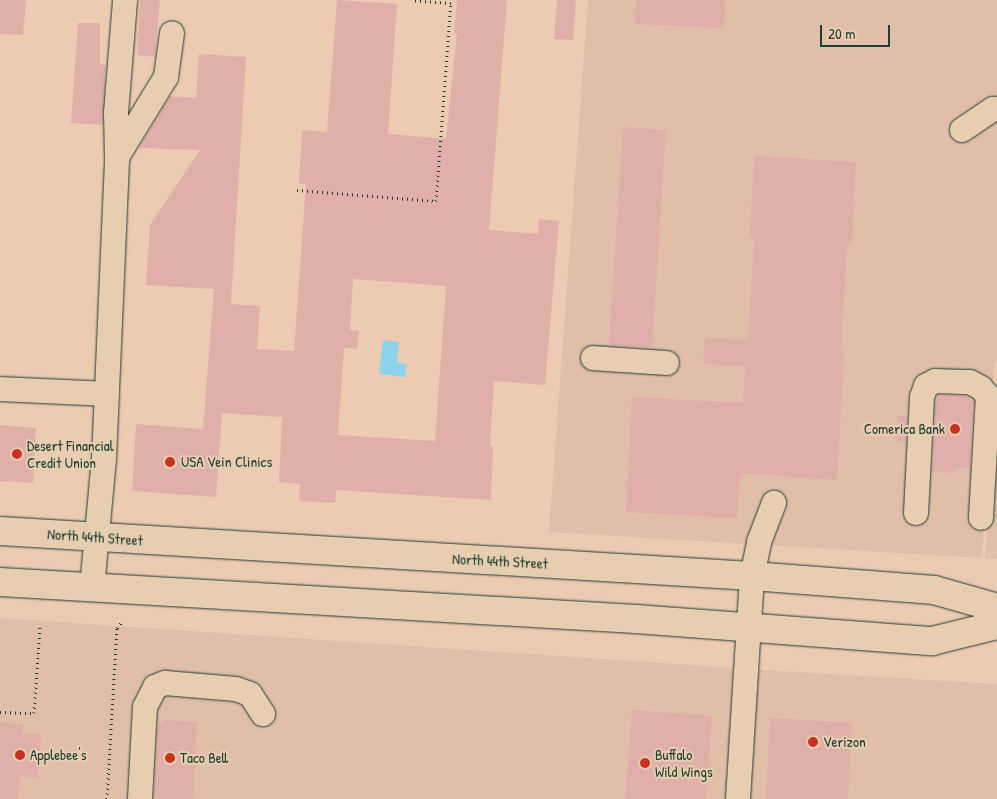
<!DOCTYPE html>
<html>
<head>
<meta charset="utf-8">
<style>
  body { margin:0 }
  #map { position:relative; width:997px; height:799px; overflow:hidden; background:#eccbb2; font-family:"Patrick Hand",sans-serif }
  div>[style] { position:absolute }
  .built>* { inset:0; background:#e1beaa }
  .water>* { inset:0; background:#8ad3eb }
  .building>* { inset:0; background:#e1afa9 }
  .path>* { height:3px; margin-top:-1.5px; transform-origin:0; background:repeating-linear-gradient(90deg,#1f3d34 0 1px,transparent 0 5px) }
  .roads { filter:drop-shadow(0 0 1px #1f3d34) drop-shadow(0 0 1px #1f3d34) }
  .minor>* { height:24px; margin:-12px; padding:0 12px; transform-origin:12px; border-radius:12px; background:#e8ceb0 }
  .major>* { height:28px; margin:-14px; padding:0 14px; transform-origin:14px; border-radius:14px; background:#e8ceb0 }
  .dots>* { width:14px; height:14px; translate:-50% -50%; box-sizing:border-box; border:2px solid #e8ceb0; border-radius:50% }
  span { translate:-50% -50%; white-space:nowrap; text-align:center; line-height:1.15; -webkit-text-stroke:4px #e8ceb0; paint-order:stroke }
  .poi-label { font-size:15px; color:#1f3d34 }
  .right { translate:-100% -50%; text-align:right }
  .left { translate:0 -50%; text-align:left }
  .street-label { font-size:15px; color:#1f3d34 }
  .scale { position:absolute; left:820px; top:25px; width:70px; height:22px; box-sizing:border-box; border:2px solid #1f3d34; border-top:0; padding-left:6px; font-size:15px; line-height:18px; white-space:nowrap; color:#1f3d34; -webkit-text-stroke:4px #e8ceb0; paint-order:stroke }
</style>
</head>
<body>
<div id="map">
  <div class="built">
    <i style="clip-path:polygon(588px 0,997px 0,997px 363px,995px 363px,982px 558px,549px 532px)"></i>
    <i style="clip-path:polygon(997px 368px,997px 559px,985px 559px)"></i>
    <i style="clip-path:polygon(0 618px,764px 670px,997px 684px,997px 799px,0 799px)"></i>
  </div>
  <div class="water">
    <i style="clip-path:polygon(383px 340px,399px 342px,397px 363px,407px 364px,405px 377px,379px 374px)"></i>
  </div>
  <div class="building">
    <i style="clip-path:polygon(0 0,26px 0,23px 35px,0 34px)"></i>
    <i style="clip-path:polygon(140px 0,160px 0,155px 57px,137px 55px)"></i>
    <i style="clip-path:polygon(evenodd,337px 0,397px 4px,388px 134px,446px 139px,457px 34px,454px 34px,457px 0,507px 0,489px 230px,538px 234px,539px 219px,559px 221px,545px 385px,494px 381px,490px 446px,493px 446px,491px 500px,336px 490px,335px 503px,299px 501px,300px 484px,279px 482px,282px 417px,222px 413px,216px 497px,132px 491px,136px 424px,203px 429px,214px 289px,146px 285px,150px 225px,200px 150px,139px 148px,170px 96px,196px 98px,199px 54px,246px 57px,231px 304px,260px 306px,257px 349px,294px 351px,306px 184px,299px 184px,302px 130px,327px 132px,337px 0,353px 279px,446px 286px,435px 441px,338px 435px,344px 348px,357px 349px,359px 331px,350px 330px,353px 279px)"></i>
    <i style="clip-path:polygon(557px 0,576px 0,573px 40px,554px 39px)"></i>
    <i style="clip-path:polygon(636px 0,725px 0,724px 28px,635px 24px)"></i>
    <i style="clip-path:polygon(78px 23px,100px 23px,100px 64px,106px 65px,103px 125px,71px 123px)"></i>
    <i style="clip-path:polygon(623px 127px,666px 130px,652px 348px,609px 345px)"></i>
    <i style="clip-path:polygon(754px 156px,856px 162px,852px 243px,847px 245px,841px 350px,844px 356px,837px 480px,740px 473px,737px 518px,626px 512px,632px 397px,743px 403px,745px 366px,703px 364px,705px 338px,748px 340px,754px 240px,750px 236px)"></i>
    <i style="clip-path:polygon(938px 395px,966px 396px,974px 401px,970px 468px,955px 468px,955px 473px,932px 472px,936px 400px)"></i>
    <i style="clip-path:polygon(898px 416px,907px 416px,906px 442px,898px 442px)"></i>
    <i style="clip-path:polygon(0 425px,36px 428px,33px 483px,0 481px)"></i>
    <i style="clip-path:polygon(632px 710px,712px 716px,706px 799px,625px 799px)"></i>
    <i style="clip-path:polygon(770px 718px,852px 723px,848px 799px,766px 799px)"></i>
    <i style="clip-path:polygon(165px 720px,197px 722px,193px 799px,159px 799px,154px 797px,158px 722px,165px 723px)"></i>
    <i style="clip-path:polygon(0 723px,23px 724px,23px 733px,41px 734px,38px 778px,20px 776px,18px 799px,0 799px)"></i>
  </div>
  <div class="path">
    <i style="left:297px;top:190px;width:139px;rotate:4.5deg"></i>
    <i style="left:436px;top:201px;width:199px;rotate:-85.7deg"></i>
    <i style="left:451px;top:3px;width:39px;rotate:-176deg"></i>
    <i style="left:0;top:712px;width:34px;rotate:2deg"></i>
    <i style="left:34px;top:713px;width:86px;rotate:-86deg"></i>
    <i style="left:107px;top:799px;width:171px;rotate:-86.7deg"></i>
    <i style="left:117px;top:628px;width:10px;rotate:-53deg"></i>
  </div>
  <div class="roads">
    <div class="minor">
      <i style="left:962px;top:130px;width:37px;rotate:-34deg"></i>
      <i style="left:993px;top:109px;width:4px"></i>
      <i style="left:117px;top:157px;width:94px;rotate:-58.5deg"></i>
      <i style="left:166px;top:77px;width:44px;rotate:-82.2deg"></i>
      <i style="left:593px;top:358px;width:74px;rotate:3.9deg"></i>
      <i style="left:0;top:389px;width:107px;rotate:2.7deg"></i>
      <i style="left:916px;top:513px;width:116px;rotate:-87deg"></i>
      <i style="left:922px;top:397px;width:12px;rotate:-70deg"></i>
      <i style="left:926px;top:386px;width:10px;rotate:-29deg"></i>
      <i style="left:935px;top:381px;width:35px;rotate:2deg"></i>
      <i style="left:970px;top:382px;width:13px;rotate:29deg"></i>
      <i style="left:981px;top:388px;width:11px;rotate:49deg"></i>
      <i style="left:988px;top:396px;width:122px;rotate:93.3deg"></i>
      <i style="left:92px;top:588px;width:130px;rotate:-84.7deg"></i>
      <i style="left:104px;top:459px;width:302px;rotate:-87.5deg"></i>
      <i style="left:117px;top:157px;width:44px;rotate:-91.3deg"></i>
      <i style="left:116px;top:113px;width:113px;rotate:-85.4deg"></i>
      <i style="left:140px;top:799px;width:92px;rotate:-86.9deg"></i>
      <i style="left:145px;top:707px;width:22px;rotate:-63deg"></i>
      <i style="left:155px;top:687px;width:11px;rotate:-22deg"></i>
      <i style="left:165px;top:683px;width:71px;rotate:4.8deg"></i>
      <i style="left:236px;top:689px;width:15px;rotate:20deg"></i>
      <i style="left:250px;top:694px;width:24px;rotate:57deg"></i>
      <i style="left:738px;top:799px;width:223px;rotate:-86.4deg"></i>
      <i style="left:752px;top:576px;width:35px;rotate:-78deg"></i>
      <i style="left:759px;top:542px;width:42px;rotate:-69deg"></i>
    </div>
    <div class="major">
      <i style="left:0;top:531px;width:753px;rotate:3.42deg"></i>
      <i style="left:752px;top:576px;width:183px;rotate:4.4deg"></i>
      <i style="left:934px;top:590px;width:66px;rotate:15.9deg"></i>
      <i style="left:0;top:582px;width:637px;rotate:3.33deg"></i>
      <i style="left:636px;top:619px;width:297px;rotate:4.3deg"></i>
      <i style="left:932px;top:641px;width:67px;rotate:-13.8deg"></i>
    </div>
  </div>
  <div class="dots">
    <i style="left:955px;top:429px;background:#c8321e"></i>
    <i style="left:17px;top:454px;background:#c8321e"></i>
    <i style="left:170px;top:462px;background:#c8321e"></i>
    <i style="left:813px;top:742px;background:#c8321e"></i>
    <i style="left:20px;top:755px;background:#c8321e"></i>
    <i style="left:170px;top:758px;background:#c8321e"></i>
    <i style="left:645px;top:763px;background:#c8321e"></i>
  </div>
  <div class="poi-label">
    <span class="right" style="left:945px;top:429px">Comerica Bank</span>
    <span class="left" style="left:27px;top:454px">Desert Financial<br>Credit Union</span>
    <span class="left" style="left:181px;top:462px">USA Vein Clinics</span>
    <span class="left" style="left:823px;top:742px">Verizon</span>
    <span class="left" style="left:655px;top:763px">Buffalo<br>Wild Wings</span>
    <span class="left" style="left:30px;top:755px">Applebee's</span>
    <span class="left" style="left:180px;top:758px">Taco Bell</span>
  </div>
  <div class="street-label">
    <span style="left:95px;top:537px;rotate:4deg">North 44th Street</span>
    <span style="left:500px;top:561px;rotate:3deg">North 44th Street</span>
  </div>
  <div class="scale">20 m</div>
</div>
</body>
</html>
